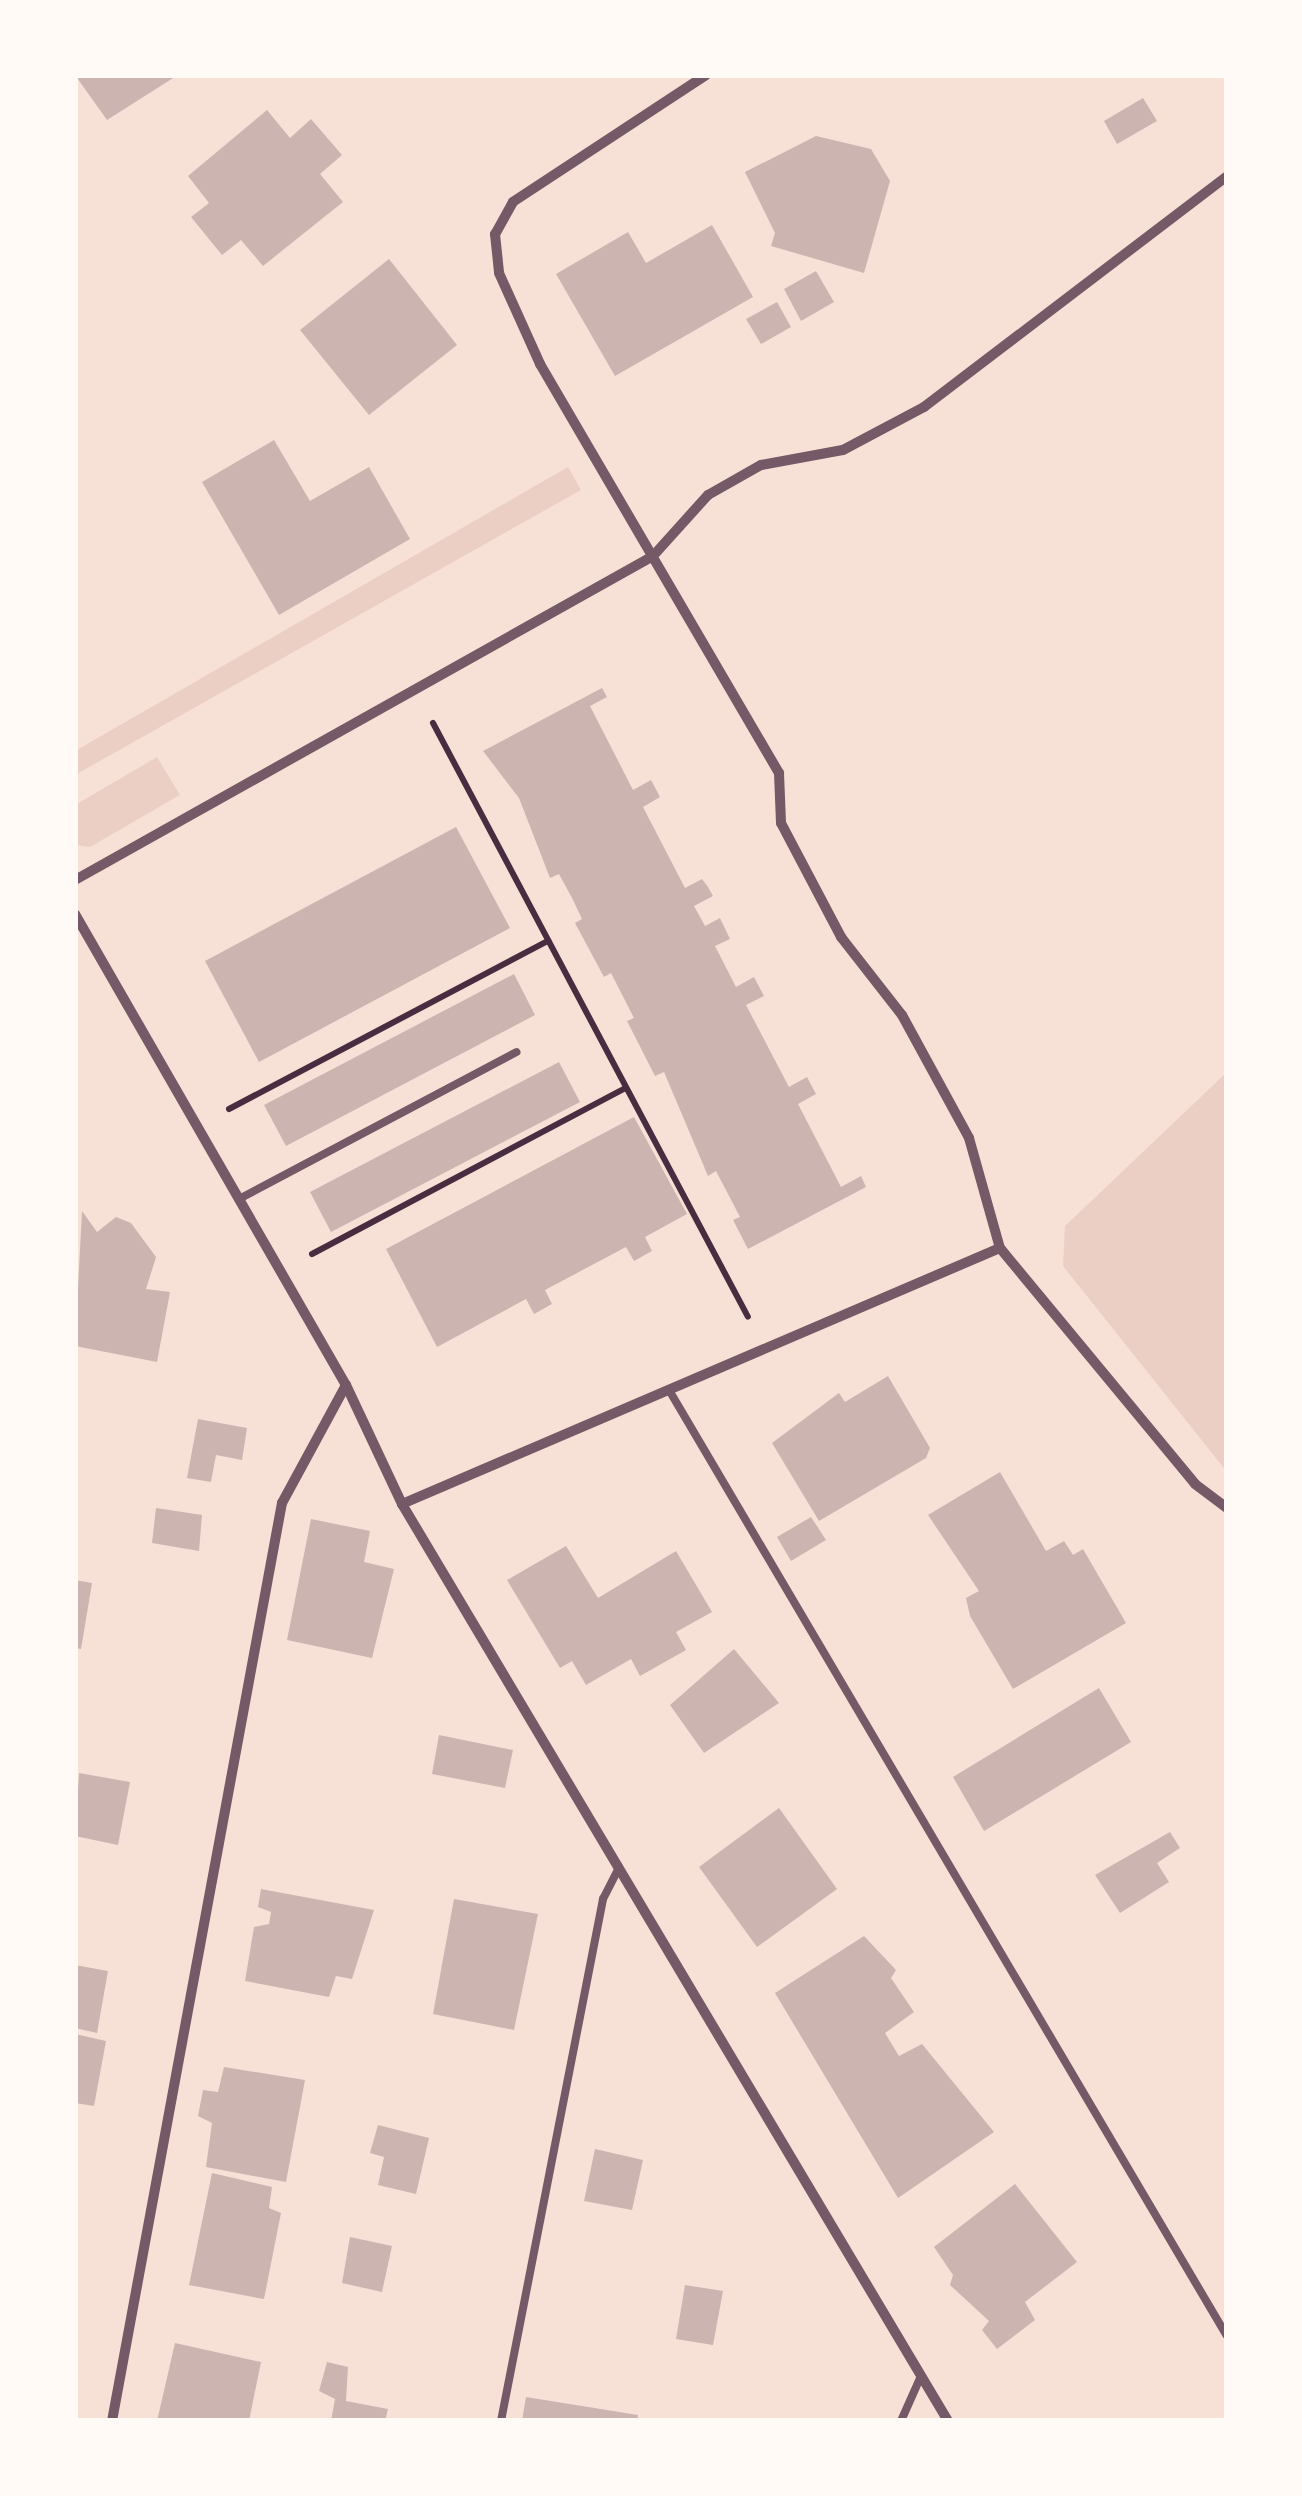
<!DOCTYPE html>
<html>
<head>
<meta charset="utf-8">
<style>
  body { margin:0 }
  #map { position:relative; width:1302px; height:2496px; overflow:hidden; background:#f7e1d7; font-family:Mulish,sans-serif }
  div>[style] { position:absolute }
  .green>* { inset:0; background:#ebcfc5 }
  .building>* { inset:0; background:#ccb4b1 }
  .path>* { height:6px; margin:-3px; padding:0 3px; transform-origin:3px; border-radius:3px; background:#4a2c40 }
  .service>* { height:8px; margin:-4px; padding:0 4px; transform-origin:4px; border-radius:4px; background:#755966 }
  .minor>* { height:10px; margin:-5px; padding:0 5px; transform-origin:5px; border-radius:5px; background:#755966 }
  span { translate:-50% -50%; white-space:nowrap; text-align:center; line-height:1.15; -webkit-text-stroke:9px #fffaf5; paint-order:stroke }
  .frame { position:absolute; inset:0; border:78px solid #fffaf5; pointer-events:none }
</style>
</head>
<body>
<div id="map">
  <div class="green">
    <i style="clip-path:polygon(568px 467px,581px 490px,75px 775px,75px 751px)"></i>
    <i style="clip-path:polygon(157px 757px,180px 795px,90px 847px,75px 845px,75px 805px)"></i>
    <i style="clip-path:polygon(1227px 1072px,1227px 1472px,1063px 1266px,1065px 1226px)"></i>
  </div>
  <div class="building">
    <i style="clip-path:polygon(75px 75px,178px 75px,107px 120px)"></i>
    <i style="clip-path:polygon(1143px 98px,1157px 121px,1117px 144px,1104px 121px)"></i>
    <i style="clip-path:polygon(267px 110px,290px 138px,311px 119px,342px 155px,320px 174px,343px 202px,263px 266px,241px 240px,222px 255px,191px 217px,209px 203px,188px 176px)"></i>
    <i style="clip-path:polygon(816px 136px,871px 149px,890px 181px,864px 273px,771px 246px,775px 233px,745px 172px)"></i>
    <i style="clip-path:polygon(712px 225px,753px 297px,615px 376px,556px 274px,628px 232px,646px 263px)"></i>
    <i style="clip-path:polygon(389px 259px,457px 345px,369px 415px,300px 330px)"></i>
    <i style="clip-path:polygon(816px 271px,834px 302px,801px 321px,784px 289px)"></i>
    <i style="clip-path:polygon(777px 302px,791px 327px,761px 344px,746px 319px)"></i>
    <i style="clip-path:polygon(274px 440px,310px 501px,369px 467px,410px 539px,279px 615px,202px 482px)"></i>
    <i style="clip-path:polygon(602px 688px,607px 697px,590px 706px,633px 790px,651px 780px,660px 797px,643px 807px,685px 888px,702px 879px,708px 887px,713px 896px,694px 906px,705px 926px,720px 918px,730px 939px,715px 946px,736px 987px,754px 977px,764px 996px,746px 1005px,789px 1087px,807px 1077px,816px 1094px,798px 1104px,841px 1187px,861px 1176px,866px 1187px,748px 1249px,733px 1220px,740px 1217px,716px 1171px,708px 1176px,664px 1072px,655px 1076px,627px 1021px,634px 1018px,611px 973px,604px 977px,575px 923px,582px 919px,572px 898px,559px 874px,550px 878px,519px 798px,483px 751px)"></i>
    <i style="clip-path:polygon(456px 827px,510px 928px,259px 1062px,205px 961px)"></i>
    <i style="clip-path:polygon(514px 974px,535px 1015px,286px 1146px,264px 1105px)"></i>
    <i style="clip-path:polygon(559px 1062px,580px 1102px,331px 1232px,310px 1192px)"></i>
    <i style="clip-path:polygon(634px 1117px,687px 1214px,645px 1237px,652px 1251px,634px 1261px,626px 1247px,545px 1290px,552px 1304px,534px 1314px,526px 1299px,437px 1347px,386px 1249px)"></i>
    <i style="clip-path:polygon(82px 1211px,97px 1232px,116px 1217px,131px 1223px,156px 1257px,146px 1289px,170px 1292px,157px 1362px,75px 1346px)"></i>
    <i style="clip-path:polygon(888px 1376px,930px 1448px,926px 1458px,819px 1521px,772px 1443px,839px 1393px,845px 1402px)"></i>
    <i style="clip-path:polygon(198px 1419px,247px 1428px,242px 1460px,216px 1455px,211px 1482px,187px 1478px)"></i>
    <i style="clip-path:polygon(1000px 1472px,1046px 1551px,1064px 1541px,1073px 1555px,1083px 1549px,1126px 1623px,1013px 1689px,970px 1616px,966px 1598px,979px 1591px,928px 1515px)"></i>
    <i style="clip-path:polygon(156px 1508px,202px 1515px,199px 1551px,152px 1543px)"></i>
    <i style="clip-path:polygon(811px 1517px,826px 1540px,791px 1561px,777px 1537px)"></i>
    <i style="clip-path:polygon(311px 1519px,370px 1531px,364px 1562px,394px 1569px,372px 1658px,287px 1640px)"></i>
    <i style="clip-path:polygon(566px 1546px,598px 1598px,676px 1551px,712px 1612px,676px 1632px,686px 1650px,640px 1676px,631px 1659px,586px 1685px,572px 1661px,560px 1668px,507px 1580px)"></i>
    <i style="clip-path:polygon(75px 1580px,92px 1583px,81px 1649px,75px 1648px)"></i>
    <i style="clip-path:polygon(734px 1649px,779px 1703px,704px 1753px,670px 1705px)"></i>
    <i style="clip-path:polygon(1099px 1688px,1131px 1742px,984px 1831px,953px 1777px)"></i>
    <i style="clip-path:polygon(439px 1735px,513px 1750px,505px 1788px,432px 1774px)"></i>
    <i style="clip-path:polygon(79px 1773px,130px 1782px,118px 1845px,75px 1836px)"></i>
    <i style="clip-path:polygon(779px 1808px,837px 1889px,757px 1947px,699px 1867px)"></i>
    <i style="clip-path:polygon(1170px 1832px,1180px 1848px,1157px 1863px,1169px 1882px,1120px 1913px,1095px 1875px)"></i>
    <i style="clip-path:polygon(261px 1889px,374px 1910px,352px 1979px,336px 1976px,329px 1997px,245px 1981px,254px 1927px,269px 1924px,271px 1912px,258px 1907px)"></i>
    <i style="clip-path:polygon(454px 1899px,538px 1914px,514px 2030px,433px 2014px)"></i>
    <i style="clip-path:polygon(864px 1936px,896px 1970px,891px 1978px,914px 2012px,885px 2033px,899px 2056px,922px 2044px,994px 2132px,898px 2198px,775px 1993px)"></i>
    <i style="clip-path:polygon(75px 1965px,108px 1971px,97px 2033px,75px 2028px)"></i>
    <i style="clip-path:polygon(75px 2034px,106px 2041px,94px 2106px,75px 2103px)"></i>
    <i style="clip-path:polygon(224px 2067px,305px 2080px,286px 2182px,206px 2167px,212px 2123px,198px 2116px,203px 2090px,218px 2092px)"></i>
    <i style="clip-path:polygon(378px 2125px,429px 2138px,416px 2194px,378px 2185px,384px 2157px,370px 2153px)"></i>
    <i style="clip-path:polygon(595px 2149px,643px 2160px,632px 2210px,584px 2201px)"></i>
    <i style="clip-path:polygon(212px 2173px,272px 2187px,269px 2208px,281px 2213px,264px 2299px,189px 2285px)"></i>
    <i style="clip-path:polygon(1015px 2184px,1077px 2262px,1025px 2302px,1035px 2320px,997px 2349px,982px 2330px,989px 2321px,950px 2285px,953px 2275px,934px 2247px)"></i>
    <i style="clip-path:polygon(350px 2237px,392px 2246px,382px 2292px,342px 2283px)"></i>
    <i style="clip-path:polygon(685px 2285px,723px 2291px,713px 2345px,676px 2339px)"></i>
    <i style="clip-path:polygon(175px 2343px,261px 2362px,249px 2421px,157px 2421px)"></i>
    <i style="clip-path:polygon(327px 2362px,348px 2367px,346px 2401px,388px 2409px,385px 2421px,331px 2421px,335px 2399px,319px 2391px)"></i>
    <i style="clip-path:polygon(526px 2397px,638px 2415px,637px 2421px,522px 2421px)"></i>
  </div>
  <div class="path">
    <i style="left:433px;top:723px;width:672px;rotate:62.06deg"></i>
    <i style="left:229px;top:1109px;width:361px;rotate:-27.8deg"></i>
    <i style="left:312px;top:1254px;width:355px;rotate:-27.9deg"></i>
  </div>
  <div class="service">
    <i style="left:239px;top:1199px;width:314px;rotate:-27.9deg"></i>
    <i style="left:669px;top:1390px;width:1098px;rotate:59.47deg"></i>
    <i style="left:501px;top:2421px;width:532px;rotate:-78.94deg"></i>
    <i style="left:603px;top:1899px;width:35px;rotate:-63deg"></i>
    <i style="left:901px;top:2421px;width:49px;rotate:-66deg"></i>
  </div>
  <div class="minor">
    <i style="left:706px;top:75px;width:231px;rotate:146.7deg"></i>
    <i style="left:513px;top:202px;width:37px;rotate:119deg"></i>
    <i style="left:495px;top:234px;width:39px;rotate:84deg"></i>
    <i style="left:499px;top:273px;width:100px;rotate:65.7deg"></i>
    <i style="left:540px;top:364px;width:474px;rotate:59.7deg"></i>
    <i style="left:779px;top:773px;width:50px;rotate:87.7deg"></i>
    <i style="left:781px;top:823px;width:129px;rotate:62.2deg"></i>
    <i style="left:841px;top:937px;width:99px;rotate:52deg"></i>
    <i style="left:902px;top:1015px;width:140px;rotate:61.4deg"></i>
    <i style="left:969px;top:1138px;width:114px;rotate:74.3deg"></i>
    <i style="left:1000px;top:1248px;width:306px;rotate:50.4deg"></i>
    <i style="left:1195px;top:1484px;width:40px;rotate:37deg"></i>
    <i style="left:75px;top:880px;width:663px;rotate:-29.27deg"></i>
    <i style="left:653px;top:556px;width:82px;rotate:-48deg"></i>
    <i style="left:708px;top:495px;width:61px;rotate:-29.5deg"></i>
    <i style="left:761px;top:465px;width:83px;rotate:-10.4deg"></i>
    <i style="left:843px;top:450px;width:92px;rotate:-28deg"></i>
    <i style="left:924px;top:407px;width:381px;rotate:-37.3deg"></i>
    <i style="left:75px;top:914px;width:543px;rotate:60.09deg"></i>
    <i style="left:346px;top:1385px;width:132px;rotate:64.8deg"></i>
    <i style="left:402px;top:1504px;width:1067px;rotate:59.23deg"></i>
    <i style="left:402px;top:1504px;width:650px;rotate:-23.18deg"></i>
    <i style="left:112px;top:2421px;width:934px;rotate:-79.51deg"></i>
    <i style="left:282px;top:1503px;width:134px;rotate:-61.5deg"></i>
  </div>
  <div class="frame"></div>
</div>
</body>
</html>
